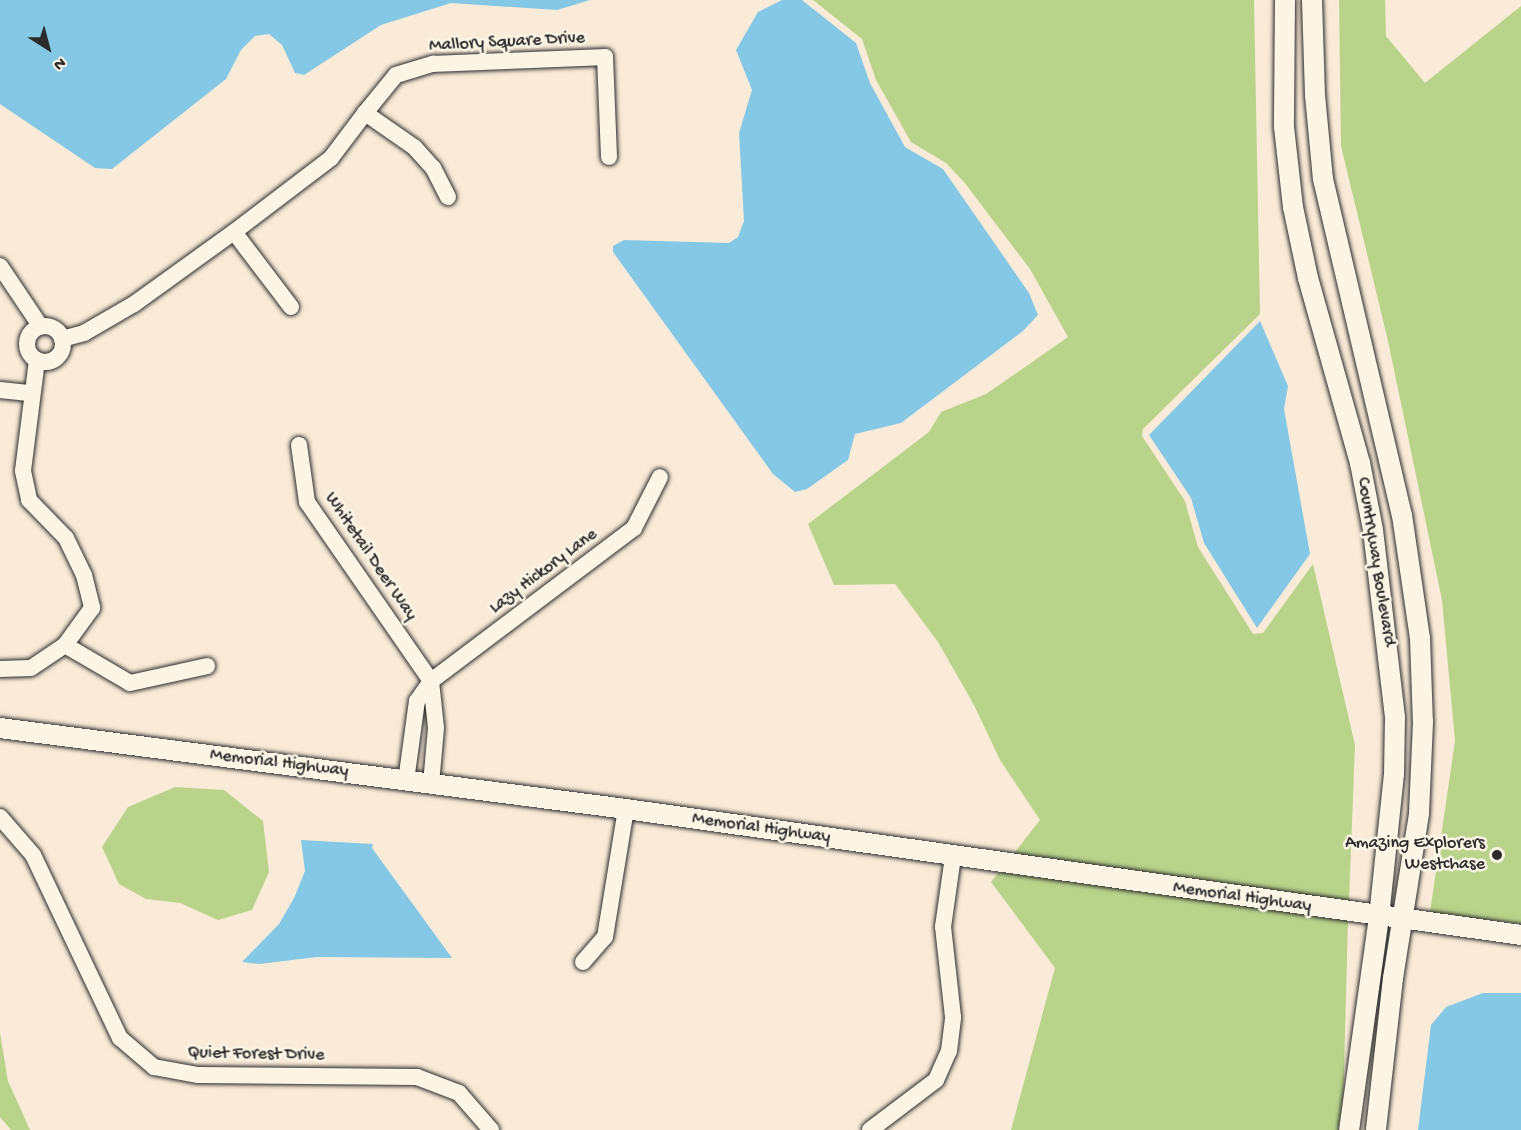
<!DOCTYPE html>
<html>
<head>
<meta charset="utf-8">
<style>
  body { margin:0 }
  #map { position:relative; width:1521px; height:1130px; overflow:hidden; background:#faebd8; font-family:"Gochi Hand",sans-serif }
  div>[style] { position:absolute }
  .green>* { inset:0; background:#b9d38b }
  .water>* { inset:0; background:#84c8e5 }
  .roads { filter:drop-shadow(0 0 2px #2b2b2b) drop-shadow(0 0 2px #2b2b2b) }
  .minor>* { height:16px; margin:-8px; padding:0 8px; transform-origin:8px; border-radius:8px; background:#fcf5e5 }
  .minor>.ring { margin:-8px; padding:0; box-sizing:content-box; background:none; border:16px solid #fcf5e5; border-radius:50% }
  .tertiary>* { height:20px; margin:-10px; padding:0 10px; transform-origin:10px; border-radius:10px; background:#fcf5e5 }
  .dots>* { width:16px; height:16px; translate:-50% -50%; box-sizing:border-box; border:3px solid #fcf5e5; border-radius:50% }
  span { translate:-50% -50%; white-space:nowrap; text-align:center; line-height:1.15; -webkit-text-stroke:5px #fcf5e5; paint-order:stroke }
  .street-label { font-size:18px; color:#2b2b2b }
  .poi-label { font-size:18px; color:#2b2b2b }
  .right { translate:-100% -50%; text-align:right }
  .north { position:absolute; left:18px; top:18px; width:60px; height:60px; -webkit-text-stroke:4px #fcf5e5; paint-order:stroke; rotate:144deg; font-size:16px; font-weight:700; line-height:24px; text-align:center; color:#2b2b2b }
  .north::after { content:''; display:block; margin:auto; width:21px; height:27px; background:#2b2b2b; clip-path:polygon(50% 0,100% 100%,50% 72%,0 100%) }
</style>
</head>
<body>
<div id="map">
  <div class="green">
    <i style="clip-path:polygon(813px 0,1254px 0,1260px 314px,1143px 429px,1142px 436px,1185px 501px,1198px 547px,1253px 634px,1263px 633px,1313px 564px,1355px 745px,1349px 902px,1012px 856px,1040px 820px,1000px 760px,974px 705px,938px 642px,895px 584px,834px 585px,808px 524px,929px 432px,941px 412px,986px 394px,1068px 337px,1030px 269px,964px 182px,946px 163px,911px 142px,876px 80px,862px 39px)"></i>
    <i style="clip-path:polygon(1339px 0,1385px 0,1386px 36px,1425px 83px,1521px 6px,1521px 924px,1430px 912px,1455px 741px,1442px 600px,1388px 341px,1341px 146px)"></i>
    <i style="clip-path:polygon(175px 787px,224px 790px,263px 821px,269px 872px,252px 910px,218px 920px,180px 903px,146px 899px,119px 884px,102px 847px,128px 807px)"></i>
    <i style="clip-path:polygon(999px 872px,1348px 919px,1343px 1109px,1339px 1130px,1011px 1130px,1055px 968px,991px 882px)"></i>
    <i style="clip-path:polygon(0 1033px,8px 1081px,30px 1130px,11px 1130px,0 1117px)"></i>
  </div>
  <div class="water">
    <i style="clip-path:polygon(0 0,590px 0,557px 10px,451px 3px,381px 25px,304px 75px,295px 73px,282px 45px,269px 34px,255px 36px,241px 50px,226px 79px,112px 169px,95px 168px,0 104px)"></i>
    <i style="clip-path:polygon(782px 0,802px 0,856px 43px,870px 83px,905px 147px,943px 169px,1029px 293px,1038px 315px,1023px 331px,901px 423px,855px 434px,848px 460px,807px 489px,795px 492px,773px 474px,613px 252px,613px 246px,624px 240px,729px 243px,738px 237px,744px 221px,739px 133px,752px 90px,736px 50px,758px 12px)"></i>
    <i style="clip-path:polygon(1260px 321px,1288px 386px,1284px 409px,1310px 554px,1257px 628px,1204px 543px,1191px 498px,1149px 435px)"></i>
    <i style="clip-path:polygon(301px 840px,373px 844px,372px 848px,452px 958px,317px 957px,259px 964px,242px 962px,279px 924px,294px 898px,305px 871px)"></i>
    <i style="clip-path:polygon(1483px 993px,1521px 993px,1521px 1130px,1418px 1130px,1431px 1025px,1446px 1007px)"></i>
  </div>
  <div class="roads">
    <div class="minor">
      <i style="left:448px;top:197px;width:33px;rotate:-117deg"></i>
      <i style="left:433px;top:168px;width:28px;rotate:-132deg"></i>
      <i style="left:414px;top:147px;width:60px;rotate:-145.2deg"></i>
      <i style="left:365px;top:113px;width:49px;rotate:-50.8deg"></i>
      <i style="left:396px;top:75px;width:39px;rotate:-17deg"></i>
      <i style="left:433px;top:64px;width:172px;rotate:-2.3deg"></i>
      <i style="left:605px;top:57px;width:100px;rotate:87.7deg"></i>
      <i style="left:0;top:266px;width:73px;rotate:56.1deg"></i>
      <i style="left:291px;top:307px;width:94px;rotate:-127.2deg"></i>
      <i style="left:234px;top:232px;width:122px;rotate:-37.3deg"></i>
      <i style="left:331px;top:158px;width:56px;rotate:-52.9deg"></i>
      <i class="ring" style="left:27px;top:326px;width:20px;height:20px"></i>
      <i style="left:62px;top:339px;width:23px;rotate:-15deg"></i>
      <i style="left:84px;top:333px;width:58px;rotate:-30.1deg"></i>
      <i style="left:134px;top:304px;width:123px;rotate:-35.8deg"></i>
      <i style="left:37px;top:360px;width:112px;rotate:97.2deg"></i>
      <i style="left:23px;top:471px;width:30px;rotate:78deg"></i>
      <i style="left:29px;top:500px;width:53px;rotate:45.8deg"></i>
      <i style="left:66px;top:538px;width:41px;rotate:64.1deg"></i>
      <i style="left:84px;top:575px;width:34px;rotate:76deg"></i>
      <i style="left:92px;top:608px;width:46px;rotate:126.1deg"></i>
      <i style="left:0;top:390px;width:31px;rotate:6deg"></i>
      <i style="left:299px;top:445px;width:58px;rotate:82deg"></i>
      <i style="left:307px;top:502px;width:218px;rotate:55.3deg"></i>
      <i style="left:431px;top:681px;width:47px;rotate:83.9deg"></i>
      <i style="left:436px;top:728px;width:56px;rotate:95.1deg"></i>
      <i style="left:0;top:669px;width:31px;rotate:-2deg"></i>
      <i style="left:31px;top:668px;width:41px;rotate:-34.1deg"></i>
      <i style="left:65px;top:645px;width:75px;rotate:30.3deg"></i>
      <i style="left:130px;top:683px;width:79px;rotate:-12.4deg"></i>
      <i style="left:406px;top:781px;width:81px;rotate:-82.2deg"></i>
      <i style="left:417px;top:701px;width:24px;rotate:-55deg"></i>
      <i style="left:431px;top:681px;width:254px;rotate:-37deg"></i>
      <i style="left:634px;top:528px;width:57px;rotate:-63deg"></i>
      <i style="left:0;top:817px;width:50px;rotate:49deg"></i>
      <i style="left:33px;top:855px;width:203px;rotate:64.6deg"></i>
      <i style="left:120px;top:1038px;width:45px;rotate:40.5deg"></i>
      <i style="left:154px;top:1067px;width:45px;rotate:10.3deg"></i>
      <i style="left:198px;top:1075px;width:219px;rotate:0.5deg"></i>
      <i style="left:417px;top:1077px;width:45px;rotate:20.9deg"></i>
      <i style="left:459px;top:1093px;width:49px;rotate:49.1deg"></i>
      <i style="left:583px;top:962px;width:33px;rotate:-49deg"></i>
      <i style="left:605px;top:937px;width:130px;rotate:-80.7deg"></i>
      <i style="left:870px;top:1130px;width:83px;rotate:-37.1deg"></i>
      <i style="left:936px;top:1080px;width:32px;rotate:-66deg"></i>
      <i style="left:949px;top:1051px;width:34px;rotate:-83deg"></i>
      <i style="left:953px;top:1017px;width:91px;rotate:-96.3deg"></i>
      <i style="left:943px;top:927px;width:71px;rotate:-81.9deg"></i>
    </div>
    <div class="tertiary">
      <i style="left:1285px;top:0;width:127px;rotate:90.5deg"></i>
      <i style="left:1284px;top:127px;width:81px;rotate:83.6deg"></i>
      <i style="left:1293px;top:207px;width:73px;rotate:78.1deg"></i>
      <i style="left:1308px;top:278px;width:192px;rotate:74.3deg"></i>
      <i style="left:1360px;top:463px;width:68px;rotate:79deg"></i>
      <i style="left:1373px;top:530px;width:188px;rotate:83.3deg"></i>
      <i style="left:1395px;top:717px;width:57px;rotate:91deg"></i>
      <i style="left:1394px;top:774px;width:144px;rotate:96deg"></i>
      <i style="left:1379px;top:917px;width:215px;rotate:98deg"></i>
      <i style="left:1312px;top:0;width:95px;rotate:88.2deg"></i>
      <i style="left:1315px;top:95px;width:84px;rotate:84.6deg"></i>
      <i style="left:1323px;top:179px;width:345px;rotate:76.8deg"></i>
      <i style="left:1402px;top:515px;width:124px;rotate:81.7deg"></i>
      <i style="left:1420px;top:638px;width:84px;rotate:88deg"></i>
      <i style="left:1423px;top:722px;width:92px;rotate:92.5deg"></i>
      <i style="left:1419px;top:814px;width:166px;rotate:99deg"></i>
      <i style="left:1393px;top:978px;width:153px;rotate:96.4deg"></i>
      <i style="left:0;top:728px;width:631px;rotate:7.37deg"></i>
      <i style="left:626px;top:809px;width:904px;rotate:8.01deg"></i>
    </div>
  </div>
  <div class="dots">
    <i style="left:1497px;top:855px;background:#2b2b2b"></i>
  </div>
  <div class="street-label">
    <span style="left:507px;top:43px;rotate:-3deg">Mallory Square Drive</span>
    <span style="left:370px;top:557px;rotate:56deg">Whitetail Deer Way</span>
    <span style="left:1375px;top:562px;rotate:81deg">Countryway Boulevard</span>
    <span style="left:544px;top:572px;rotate:-37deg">Lazy Hickory Lane</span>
    <span style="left:279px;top:764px;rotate:7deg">Memorial Highway</span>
    <span style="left:761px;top:829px;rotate:8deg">Memorial Highway</span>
    <span style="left:1242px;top:898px;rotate:8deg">Memorial Highway</span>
    <span style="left:256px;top:1055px;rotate:1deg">Quiet Forest Drive</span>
  </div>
  <div class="poi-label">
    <span class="right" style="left:1485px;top:855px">Amazing Explorers<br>Westchase</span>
  </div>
  <div class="north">N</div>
</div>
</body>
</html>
